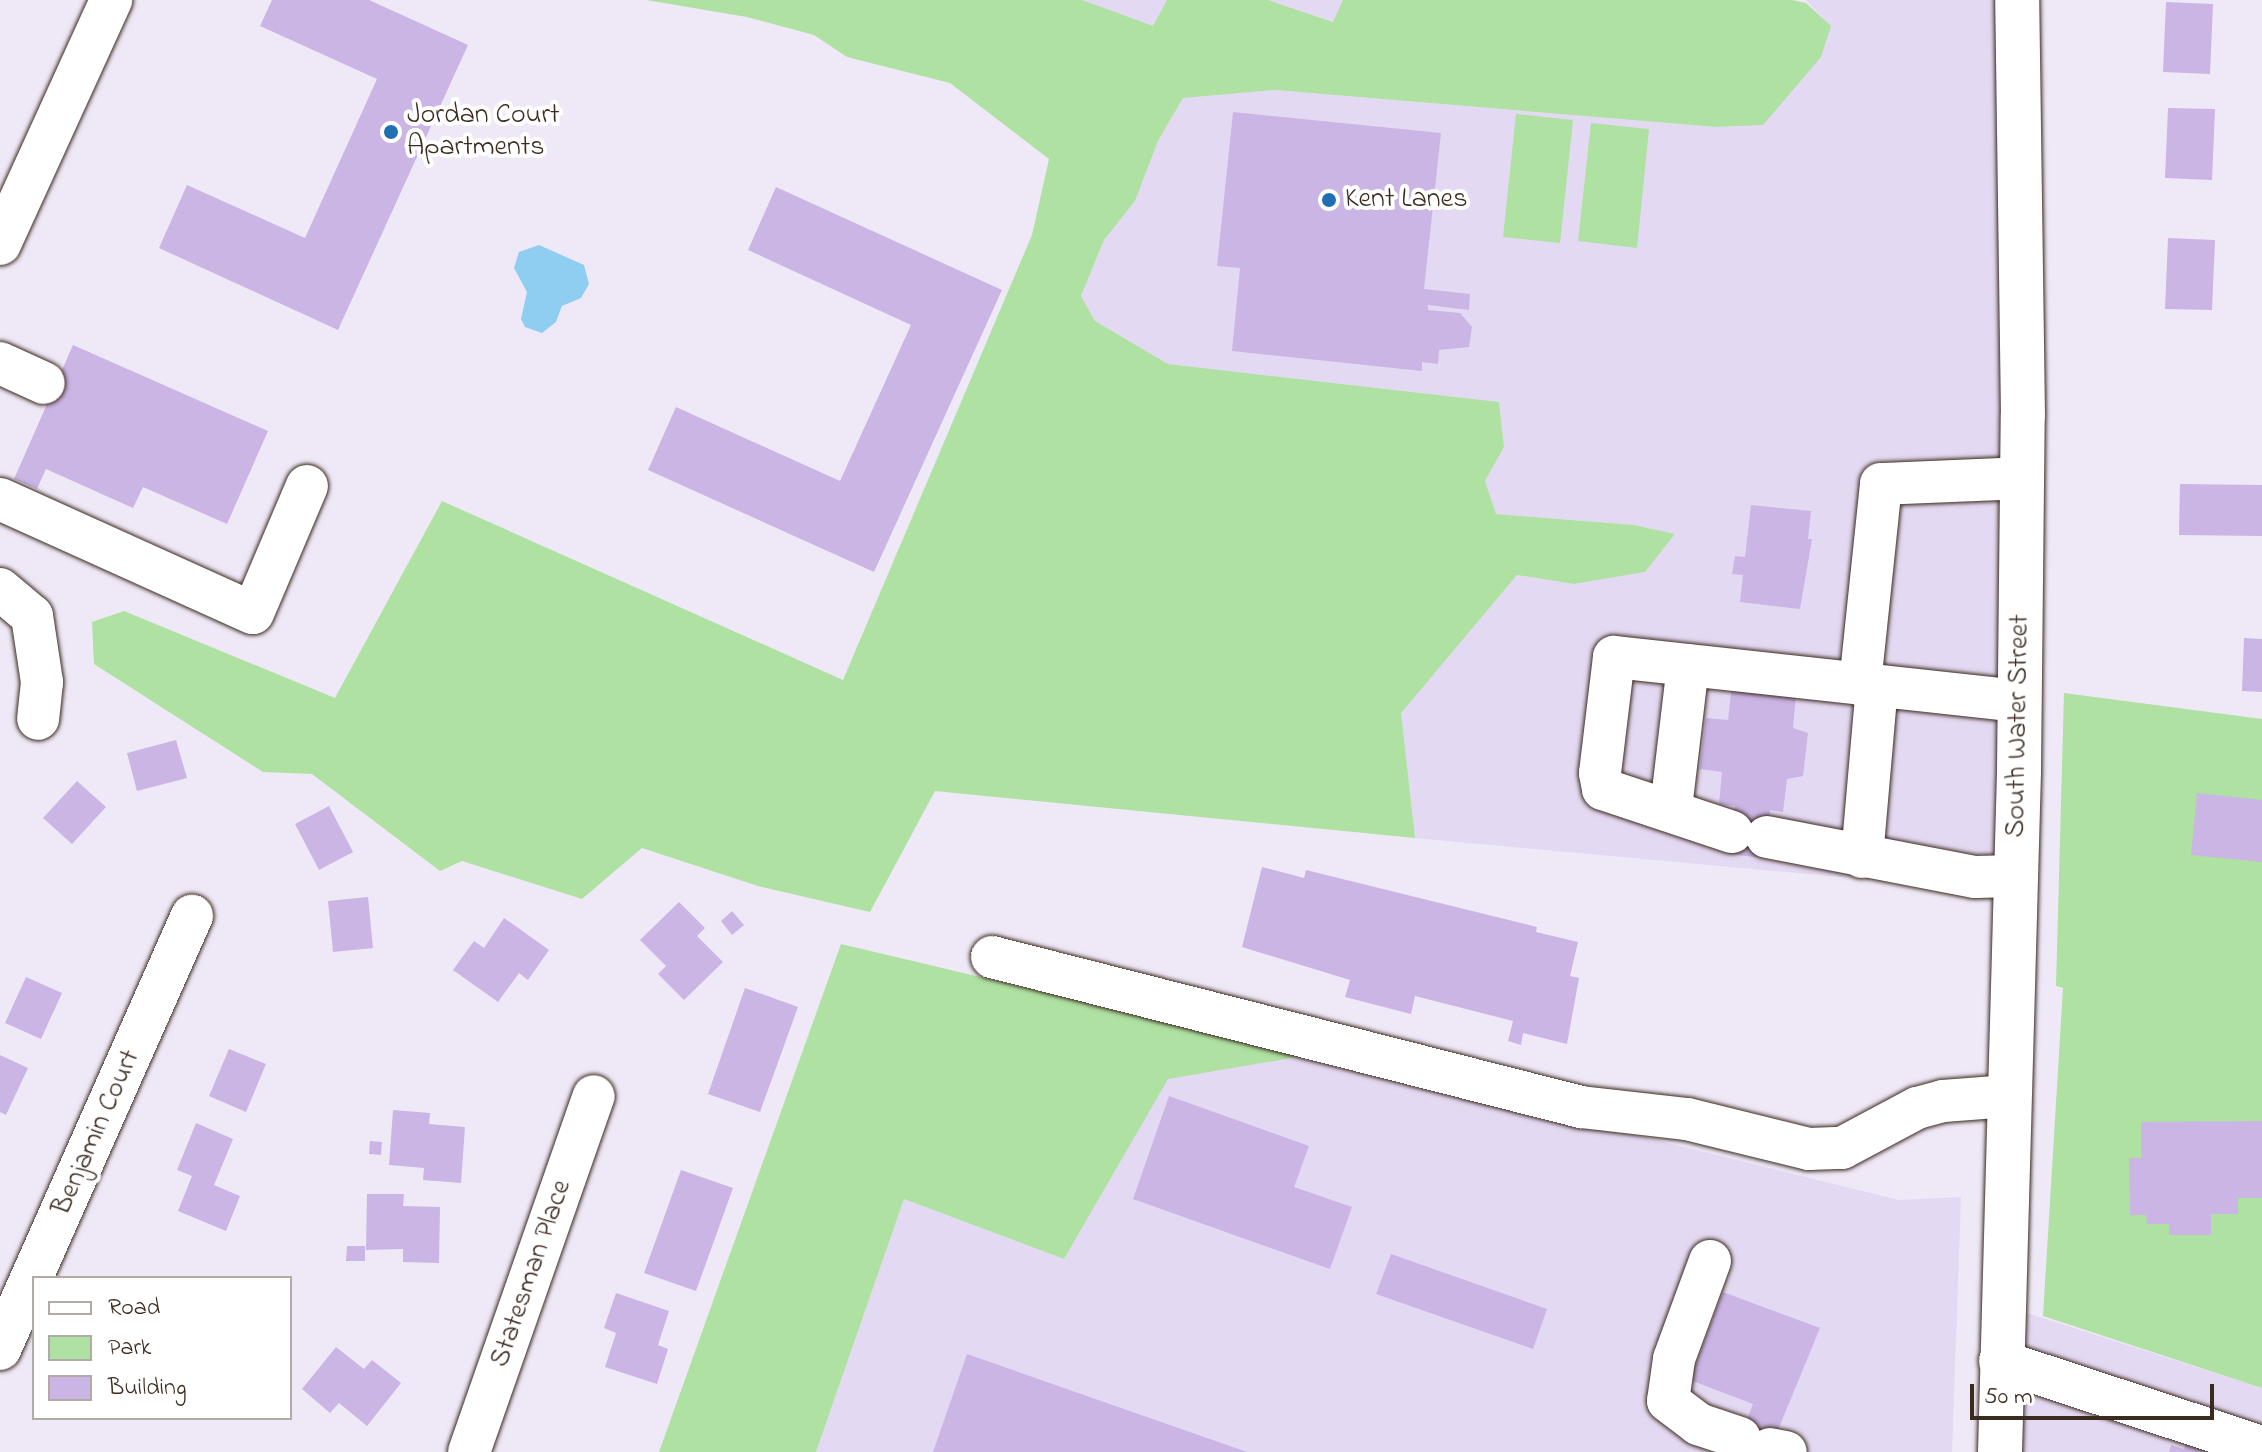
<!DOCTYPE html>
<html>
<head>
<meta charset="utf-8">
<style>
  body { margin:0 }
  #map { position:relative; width:2262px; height:1452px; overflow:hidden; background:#efe9f7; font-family:"Indie Flower",sans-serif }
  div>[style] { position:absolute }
  .built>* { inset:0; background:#e4d9f2 }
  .green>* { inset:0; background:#aee1a2 }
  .water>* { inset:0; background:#8fcef0 }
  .building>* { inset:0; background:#cab5e5 }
  .roads { filter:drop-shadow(0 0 2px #3b2a1e) drop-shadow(0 0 2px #3b2a1e) }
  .minor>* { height:42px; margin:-21px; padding:0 21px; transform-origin:21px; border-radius:21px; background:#fff }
  .major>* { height:44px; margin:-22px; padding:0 22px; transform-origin:22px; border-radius:22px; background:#fff }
  .dots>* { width:22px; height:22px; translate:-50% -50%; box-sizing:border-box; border:4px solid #fff; border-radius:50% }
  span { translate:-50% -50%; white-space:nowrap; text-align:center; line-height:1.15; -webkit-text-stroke:8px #fff; paint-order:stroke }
  .poi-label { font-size:28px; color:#3b2a1e }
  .left { translate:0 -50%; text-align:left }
  .street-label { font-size:28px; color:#3b2a1e }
  .legend { position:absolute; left:32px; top:1276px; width:260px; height:144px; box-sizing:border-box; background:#fff; border:2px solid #b1aaa5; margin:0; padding:10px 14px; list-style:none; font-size:24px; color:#3b2a1e }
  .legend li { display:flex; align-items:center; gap:16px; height:40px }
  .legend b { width:40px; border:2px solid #b1aaa5 }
  .scale { position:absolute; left:1970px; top:1384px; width:244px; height:36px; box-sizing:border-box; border:4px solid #3b2a1e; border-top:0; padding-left:10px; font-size:24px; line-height:28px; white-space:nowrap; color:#3b2a1e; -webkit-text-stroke:6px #fff; paint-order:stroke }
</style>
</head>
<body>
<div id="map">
  <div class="built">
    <i style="clip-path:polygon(1079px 0,1167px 0,1153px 27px)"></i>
    <i style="clip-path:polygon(1268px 0,1343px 0,1334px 22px)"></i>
    <i style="clip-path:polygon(1806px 0,2017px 0,2015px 893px,1415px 838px,1400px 713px,1517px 575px,1574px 584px,1645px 572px,1675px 534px,1634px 525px,1496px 514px,1485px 481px,1504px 447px,1499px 402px,1168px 364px,1095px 321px,1081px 296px,1104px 240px,1135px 201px,1158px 141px,1183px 98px,1275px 90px,1716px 127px,1763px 125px,1831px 27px)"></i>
    <i style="clip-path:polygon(1309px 1055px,1899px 1200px,1961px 1197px,1952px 1452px,816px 1452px,904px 1199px,1064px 1259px,1168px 1078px)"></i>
    <i style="clip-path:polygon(2002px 1305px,2262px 1388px,2262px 1452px,2000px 1452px)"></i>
  </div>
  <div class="green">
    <i style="clip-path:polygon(646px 0,1082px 0,1153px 26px,1167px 0,1268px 0,1333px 22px,1343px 0,1792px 0,1806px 3px,1831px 26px,1821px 57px,1763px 125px,1716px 127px,1275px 90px,1183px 98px,1158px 141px,1135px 201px,1104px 240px,1081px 296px,1095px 321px,1168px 364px,1499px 402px,1504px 447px,1485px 481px,1496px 514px,1634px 525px,1675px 534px,1645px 572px,1574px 584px,1517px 575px,1401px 713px,1415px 838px,935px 791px,870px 912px,758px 886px,642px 848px,582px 899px,462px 861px,440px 871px,312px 774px,263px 772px,94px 664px,92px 622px,124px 611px,335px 698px,442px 501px,843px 680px,1032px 235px,1049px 159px,950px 83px,847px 57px,814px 35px,747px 17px)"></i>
    <i style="clip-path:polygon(1516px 114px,1573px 120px,1560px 243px,1503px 237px)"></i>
    <i style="clip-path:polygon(1591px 123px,1649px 129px,1637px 248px,1578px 241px)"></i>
    <i style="clip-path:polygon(2064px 693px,2262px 719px,2262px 1388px,2043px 1316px,2063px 988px,2056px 986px)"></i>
    <i style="clip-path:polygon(841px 944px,1309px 1055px,1168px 1079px,1064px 1259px,904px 1199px,816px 1452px,659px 1452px)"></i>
  </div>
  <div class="water">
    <i style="clip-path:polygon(539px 245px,584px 265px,589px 284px,581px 298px,562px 306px,556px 322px,542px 333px,525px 327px,521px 319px,527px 292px,514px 268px,519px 252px)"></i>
  </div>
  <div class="building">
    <i style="clip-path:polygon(272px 0,369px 0,468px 45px,338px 330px,159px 248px,187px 185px,305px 238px,377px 79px,260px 26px)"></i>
    <i style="clip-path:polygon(2166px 2px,2213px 4px,2210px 74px,2163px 72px)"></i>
    <i style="clip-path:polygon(2168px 108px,2215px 109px,2212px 180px,2165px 178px)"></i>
    <i style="clip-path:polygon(1233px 112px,1441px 133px,1424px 289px,1470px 294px,1469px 310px,1428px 305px,1428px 310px,1460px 313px,1472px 327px,1469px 347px,1439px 350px,1438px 364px,1422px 362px,1422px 371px,1232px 351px,1240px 268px,1217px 266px)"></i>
    <i style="clip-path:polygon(776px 187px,1002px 290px,874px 572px,648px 470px,676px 407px,840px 481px,911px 325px,748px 250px)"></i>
    <i style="clip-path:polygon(2168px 238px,2215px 240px,2212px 310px,2165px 309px)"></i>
    <i style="clip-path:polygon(73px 345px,268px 431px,227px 524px,143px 487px,133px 508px,46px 469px,37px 489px,14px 479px)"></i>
    <i style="clip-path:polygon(2180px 484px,2262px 485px,2262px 536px,2179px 535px)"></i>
    <i style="clip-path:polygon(1751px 505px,1811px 511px,1808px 539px,1812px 539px,1800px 609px,1740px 602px,1743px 575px,1732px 574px,1735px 556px,1745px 557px)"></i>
    <i style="clip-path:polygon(2244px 638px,2262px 639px,2262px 692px,2242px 691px)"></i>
    <i style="clip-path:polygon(1732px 684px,1796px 695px,1793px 728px,1808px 733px,1803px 776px,1787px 779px,1783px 812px,1770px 810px,1764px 858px,1729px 854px,1735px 806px,1719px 804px,1722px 772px,1700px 769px,1706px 718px,1728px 720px)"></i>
    <i style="clip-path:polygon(176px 740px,187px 778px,137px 791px,127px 753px)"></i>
    <i style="clip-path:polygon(77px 781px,106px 807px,72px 844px,43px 818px)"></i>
    <i style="clip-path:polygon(2197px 793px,2262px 800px,2262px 862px,2191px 855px)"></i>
    <i style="clip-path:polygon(329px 806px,353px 852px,319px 870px,295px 824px)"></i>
    <i style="clip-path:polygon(1262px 867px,1304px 878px,1306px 870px,1537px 927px,1536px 932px,1578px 942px,1570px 976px,1579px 978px,1567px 1044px,1523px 1033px,1521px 1045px,1508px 1041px,1513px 1021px,1415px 996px,1411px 1014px,1345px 997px,1350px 980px,1242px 947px)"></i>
    <i style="clip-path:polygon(368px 897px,373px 948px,333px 952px,328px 901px)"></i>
    <i style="clip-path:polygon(679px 902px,705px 928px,697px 936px,723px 962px,684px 1000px,658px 974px,666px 966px,640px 940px)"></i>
    <i style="clip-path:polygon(732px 911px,744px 925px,732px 935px,721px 921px)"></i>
    <i style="clip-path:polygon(504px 918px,549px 950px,528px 980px,519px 973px,498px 1002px,453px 970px,474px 941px,484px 948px)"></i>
    <i style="clip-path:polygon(26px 977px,62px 993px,41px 1039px,5px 1023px)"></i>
    <i style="clip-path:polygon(745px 988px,798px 1007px,760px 1112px,708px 1094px)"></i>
    <i style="clip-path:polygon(229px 1049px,266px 1064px,246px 1112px,209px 1096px)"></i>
    <i style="clip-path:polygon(0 1055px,28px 1068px,6px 1115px,0 1112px)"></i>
    <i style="clip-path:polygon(1169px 1096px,1309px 1146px,1294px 1187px,1352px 1207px,1330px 1269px,1133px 1199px)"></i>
    <i style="clip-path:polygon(393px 1110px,430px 1113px,429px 1124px,465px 1127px,461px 1183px,423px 1180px,424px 1168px,389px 1165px)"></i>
    <i style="clip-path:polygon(2262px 1121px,2262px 1198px,2238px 1198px,2238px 1214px,2211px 1214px,2211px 1235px,2169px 1235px,2169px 1224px,2147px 1224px,2146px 1215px,2130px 1215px,2129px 1158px,2141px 1158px,2141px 1122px)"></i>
    <i style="clip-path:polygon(196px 1123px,233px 1139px,214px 1185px,240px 1196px,226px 1231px,178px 1211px,192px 1176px,177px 1170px)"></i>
    <i style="clip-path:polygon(370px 1141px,382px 1142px,381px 1155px,369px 1154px)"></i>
    <i style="clip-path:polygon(681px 1170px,733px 1188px,696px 1291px,644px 1273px)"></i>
    <i style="clip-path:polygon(367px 1194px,404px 1194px,403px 1206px,440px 1207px,439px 1263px,403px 1262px,403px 1249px,366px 1250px)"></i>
    <i style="clip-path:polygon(347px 1246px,365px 1246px,365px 1261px,346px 1261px)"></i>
    <i style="clip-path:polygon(1391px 1254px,1547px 1309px,1533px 1349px,1376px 1294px)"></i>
    <i style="clip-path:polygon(1723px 1292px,1820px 1328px,1769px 1452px,1735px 1452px,1753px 1404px,1690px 1380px)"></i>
    <i style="clip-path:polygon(616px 1293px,669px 1311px,658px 1345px,668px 1349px,657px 1384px,605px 1367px,616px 1333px,604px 1328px)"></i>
    <i style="clip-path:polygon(336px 1347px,364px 1369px,372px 1360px,401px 1383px,367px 1426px,339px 1403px,330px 1413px,302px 1389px)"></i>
    <i style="clip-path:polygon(967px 1354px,1247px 1452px,933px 1452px)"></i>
    <i style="clip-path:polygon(2188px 1437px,2231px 1452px,2169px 1452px,2171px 1445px,2184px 1449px)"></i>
  </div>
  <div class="roads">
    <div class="minor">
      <i style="left:0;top:244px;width:268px;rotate:-65.5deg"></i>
      <i style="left:0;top:363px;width:48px;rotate:24.4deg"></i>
      <i style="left:0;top:499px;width:277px;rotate:24.3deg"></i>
      <i style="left:253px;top:613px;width:138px;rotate:-67deg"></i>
      <i style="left:0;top:589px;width:42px;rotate:40.2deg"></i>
      <i style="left:32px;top:616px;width:67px;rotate:81.4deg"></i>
      <i style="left:42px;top:682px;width:37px;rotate:96deg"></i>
      <i style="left:1860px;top:684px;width:201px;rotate:-84deg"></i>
      <i style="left:1881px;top:484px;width:141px;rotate:-2.4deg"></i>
      <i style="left:1671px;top:808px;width:144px;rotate:-83.2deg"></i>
      <i style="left:1732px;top:832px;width:136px;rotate:-161.6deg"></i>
      <i style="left:1603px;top:789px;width:16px;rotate:-101deg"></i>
      <i style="left:1600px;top:773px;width:117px;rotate:-83.1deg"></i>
      <i style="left:1614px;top:657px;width:408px;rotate:6.2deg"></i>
      <i style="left:1767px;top:837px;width:212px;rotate:10.9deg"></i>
      <i style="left:1975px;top:877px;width:40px;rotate:-1.4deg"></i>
      <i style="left:1862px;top:857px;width:172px;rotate:-85deg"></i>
      <i style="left:992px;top:957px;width:608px;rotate:14.29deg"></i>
      <i style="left:1581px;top:1107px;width:107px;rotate:6.5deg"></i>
      <i style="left:1687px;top:1119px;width:126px;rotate:13.8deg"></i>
      <i style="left:1809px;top:1149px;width:33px;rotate:-2deg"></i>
      <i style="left:1842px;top:1148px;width:85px;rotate:-28.1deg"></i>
      <i style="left:1917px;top:1108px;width:27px;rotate:-15deg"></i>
      <i style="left:1943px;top:1101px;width:66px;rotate:-4.3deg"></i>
      <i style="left:1710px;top:1261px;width:104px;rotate:110.2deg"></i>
      <i style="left:1674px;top:1359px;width:42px;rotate:98.1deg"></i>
      <i style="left:1668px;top:1401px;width:38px;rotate:37deg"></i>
      <i style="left:1698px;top:1424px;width:44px;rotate:18.4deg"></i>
      <i style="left:0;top:1349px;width:474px;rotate:-66.1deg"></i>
      <i style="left:2000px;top:1361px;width:276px;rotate:18.2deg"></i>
      <i style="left:1770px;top:1449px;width:16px;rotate:11deg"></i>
      <i style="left:469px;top:1452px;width:377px;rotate:-70.7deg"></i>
    </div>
    <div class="major">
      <i style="left:2000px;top:1452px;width:681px;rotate:-88.4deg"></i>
      <i style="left:2019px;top:771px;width:356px;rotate:-89.4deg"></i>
      <i style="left:2023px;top:415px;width:415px;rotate:-90.8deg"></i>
    </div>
  </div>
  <div class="dots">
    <i style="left:391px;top:132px;background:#1f6fb2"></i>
    <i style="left:1329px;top:200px;background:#1f6fb2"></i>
  </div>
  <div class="poi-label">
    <span class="left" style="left:407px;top:132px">Jordan Court<br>Apartments</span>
    <span class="left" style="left:1345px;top:200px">Kent Lanes</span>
  </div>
  <div class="street-label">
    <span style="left:2019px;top:726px;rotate:-89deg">South Water Street</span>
    <span style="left:97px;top:1133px;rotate:-66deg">Benjamin Court</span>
    <span style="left:532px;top:1274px;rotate:-71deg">Statesman Place</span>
  </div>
  <ul class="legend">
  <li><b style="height:10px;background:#fff"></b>Road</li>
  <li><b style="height:22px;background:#aee1a2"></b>Park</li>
  <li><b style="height:22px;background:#cab5e5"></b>Building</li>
  </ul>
  <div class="scale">50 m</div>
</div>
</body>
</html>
